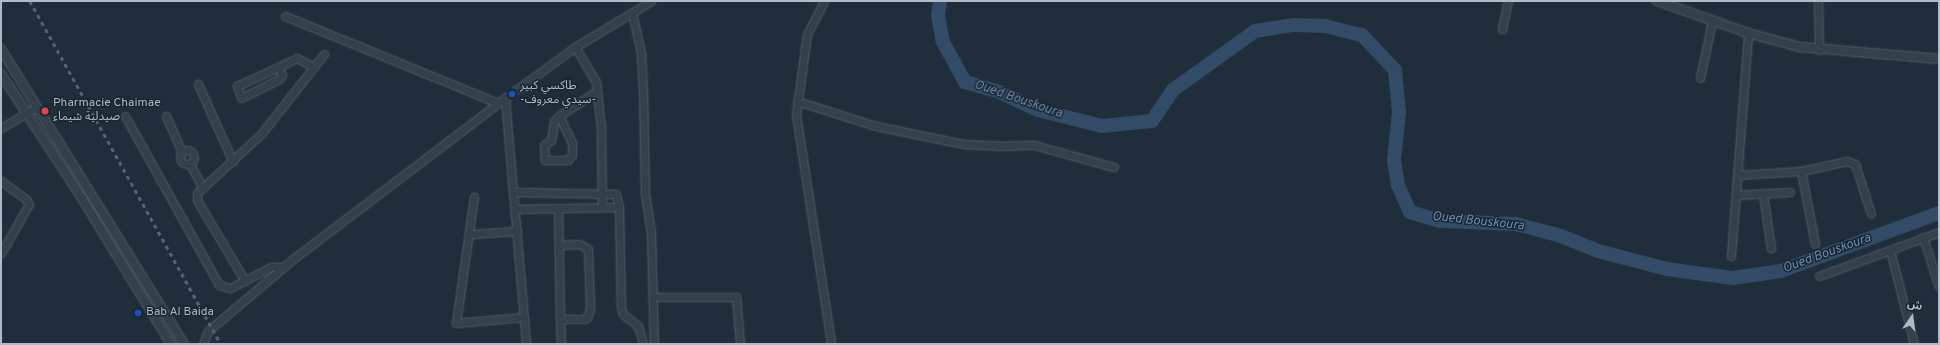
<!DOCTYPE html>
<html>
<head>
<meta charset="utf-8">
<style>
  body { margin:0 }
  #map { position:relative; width:1940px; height:345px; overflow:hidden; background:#202e3c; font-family:Overpass,"Noto Sans Arabic",sans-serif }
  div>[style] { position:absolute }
  .river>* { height:14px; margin:-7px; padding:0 7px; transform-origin:7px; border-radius:7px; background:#324b66 }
  .roads { filter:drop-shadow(0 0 1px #525d6a) drop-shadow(0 0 1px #525d6a) }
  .minor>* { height:7px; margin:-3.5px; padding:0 3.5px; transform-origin:3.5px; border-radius:3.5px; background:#34404c }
  .minor>.ring { margin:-3.5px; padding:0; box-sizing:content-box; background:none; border:7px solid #34404c; border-radius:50% }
  .tertiary>* { height:8px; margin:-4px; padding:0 4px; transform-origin:4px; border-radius:4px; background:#34404c }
  .rail>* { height:2.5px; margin-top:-1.25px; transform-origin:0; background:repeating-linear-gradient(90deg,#556474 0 4px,transparent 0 8px) }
  .dots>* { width:11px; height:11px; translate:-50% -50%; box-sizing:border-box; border:2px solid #192531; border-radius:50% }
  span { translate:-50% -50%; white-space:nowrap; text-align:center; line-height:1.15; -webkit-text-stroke:3px #192531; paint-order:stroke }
  .poi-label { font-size:12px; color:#afbac8 }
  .left { translate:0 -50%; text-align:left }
  .water-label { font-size:13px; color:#6d8daf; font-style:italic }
  .frame { position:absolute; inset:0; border:2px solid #afbac8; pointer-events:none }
  .north { position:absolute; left:1892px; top:297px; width:40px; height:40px; -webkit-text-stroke:3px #192531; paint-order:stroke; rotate:14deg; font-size:11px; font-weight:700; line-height:16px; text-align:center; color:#afbac8 }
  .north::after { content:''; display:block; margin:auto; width:14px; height:18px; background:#afbac8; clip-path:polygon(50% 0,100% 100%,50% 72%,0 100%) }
</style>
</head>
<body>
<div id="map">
  <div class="river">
    <i style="left:940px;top:1px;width:14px;rotate:98deg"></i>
    <i style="left:938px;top:15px;width:27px;rotate:80deg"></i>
    <i style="left:943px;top:42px;width:46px;rotate:61.2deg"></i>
    <i style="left:965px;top:82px;width:33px;rotate:16deg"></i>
    <i style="left:997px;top:91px;width:45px;rotate:24.9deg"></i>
    <i style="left:1038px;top:110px;width:66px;rotate:14deg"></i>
    <i style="left:1102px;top:126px;width:50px;rotate:-5.7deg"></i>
    <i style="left:1152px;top:121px;width:37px;rotate:-56deg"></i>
    <i style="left:1173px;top:90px;width:101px;rotate:-35.7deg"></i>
    <i style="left:1255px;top:31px;width:39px;rotate:-9deg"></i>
    <i style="left:1294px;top:25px;width:31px;rotate:2deg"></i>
    <i style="left:1325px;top:26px;width:38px;rotate:14deg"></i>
    <i style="left:1362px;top:35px;width:48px;rotate:46.7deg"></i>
    <i style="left:1395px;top:70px;width:42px;rotate:84.6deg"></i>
    <i style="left:1399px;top:112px;width:48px;rotate:95.9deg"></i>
    <i style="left:1394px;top:160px;width:25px;rotate:81deg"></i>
    <i style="left:1398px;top:185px;width:30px;rotate:66deg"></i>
    <i style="left:1410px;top:212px;width:31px;rotate:17deg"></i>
    <i style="left:1440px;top:221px;width:76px;rotate:2.3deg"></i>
    <i style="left:1516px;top:224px;width:47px;rotate:14.9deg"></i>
    <i style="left:1561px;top:236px;width:40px;rotate:22deg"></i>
    <i style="left:1598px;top:251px;width:71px;rotate:14.6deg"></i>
    <i style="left:1667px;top:269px;width:67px;rotate:7.8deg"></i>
    <i style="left:1733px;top:278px;width:49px;rotate:-8.3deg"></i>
    <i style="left:1781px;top:271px;width:168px;rotate:-20.2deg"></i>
  </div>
  <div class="roads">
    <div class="minor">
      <i style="left:824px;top:1px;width:37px;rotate:117deg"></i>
      <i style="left:807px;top:34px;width:81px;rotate:97.8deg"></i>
      <i style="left:796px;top:114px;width:233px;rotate:81.3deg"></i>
      <i style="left:1818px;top:1px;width:49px;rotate:88.8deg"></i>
      <i style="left:632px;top:13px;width:41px;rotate:77.3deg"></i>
      <i style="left:641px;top:53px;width:36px;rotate:87deg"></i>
      <i style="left:643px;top:89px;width:104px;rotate:88.9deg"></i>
      <i style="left:645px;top:193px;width:40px;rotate:81.5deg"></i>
      <i style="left:651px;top:233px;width:111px;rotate:88.5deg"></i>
      <i style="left:285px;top:16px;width:230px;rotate:22.2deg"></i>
      <i style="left:1502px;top:29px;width:29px;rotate:-78deg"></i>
      <i style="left:575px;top:47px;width:41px;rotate:59deg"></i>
      <i style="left:596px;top:82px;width:46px;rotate:83.8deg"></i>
      <i style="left:601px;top:128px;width:79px;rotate:89.3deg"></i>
      <i style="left:278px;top:67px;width:9px;rotate:63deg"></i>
      <i style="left:282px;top:75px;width:5px;rotate:127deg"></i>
      <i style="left:279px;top:79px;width:42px;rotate:153.4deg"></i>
      <i style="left:241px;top:98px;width:13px;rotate:-108deg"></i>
      <i style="left:237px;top:86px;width:45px;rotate:-24.9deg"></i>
      <i style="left:278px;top:67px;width:21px;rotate:-25deg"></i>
      <i style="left:297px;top:58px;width:18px;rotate:29deg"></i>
      <i style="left:1700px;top:78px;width:58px;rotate:-78.1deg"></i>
      <i style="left:198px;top:84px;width:85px;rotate:65.8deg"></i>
      <i style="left:505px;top:98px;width:247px;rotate:85.1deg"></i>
      <i style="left:797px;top:101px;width:83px;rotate:17.6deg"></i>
      <i style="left:876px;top:126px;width:90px;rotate:11.6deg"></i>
      <i style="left:964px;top:144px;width:35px;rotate:3deg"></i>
      <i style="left:999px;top:146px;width:35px;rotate:-2deg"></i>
      <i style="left:1034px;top:145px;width:83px;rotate:15.4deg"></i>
      <i style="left:125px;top:116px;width:193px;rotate:60.9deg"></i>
      <i style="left:219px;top:285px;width:11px;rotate:15deg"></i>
      <i style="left:230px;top:288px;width:46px;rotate:-27.1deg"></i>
      <i style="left:271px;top:267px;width:12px"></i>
      <i style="left:166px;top:116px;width:39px;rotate:66deg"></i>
      <i style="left:559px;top:116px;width:30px;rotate:64deg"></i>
      <i style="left:572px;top:143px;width:12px;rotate:90deg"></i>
      <i style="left:572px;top:155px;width:6px;rotate:129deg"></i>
      <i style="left:568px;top:160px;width:23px;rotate:180deg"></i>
      <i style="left:545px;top:160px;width:15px;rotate:-94deg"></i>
      <i style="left:544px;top:145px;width:9px;rotate:-36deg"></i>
      <i style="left:551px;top:140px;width:19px;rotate:-81deg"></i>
      <i style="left:554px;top:121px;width:7px;rotate:-45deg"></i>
      <i style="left:559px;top:116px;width:45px;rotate:-33.3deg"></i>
      <i style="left:1px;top:128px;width:42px;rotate:-30.3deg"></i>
      <i class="ring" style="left:180px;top:150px;width:7px;height:7px"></i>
      <i style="left:190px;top:164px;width:26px;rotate:62deg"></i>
      <i style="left:1801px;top:171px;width:74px;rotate:79.1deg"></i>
      <i style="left:1738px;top:175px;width:63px;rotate:-3.6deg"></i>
      <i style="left:1801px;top:171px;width:47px;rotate:-12.3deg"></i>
      <i style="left:1847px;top:161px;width:9px;rotate:21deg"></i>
      <i style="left:1855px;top:164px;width:52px;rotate:72.3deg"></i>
      <i style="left:1px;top:181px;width:31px;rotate:36deg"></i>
      <i style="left:26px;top:199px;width:6px;rotate:59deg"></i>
      <i style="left:29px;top:204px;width:56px;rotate:119.7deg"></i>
      <i style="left:515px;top:192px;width:101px;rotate:1.1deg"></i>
      <i style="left:616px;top:194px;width:13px;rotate:77deg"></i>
      <i style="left:619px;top:207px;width:101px;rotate:88.9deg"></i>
      <i style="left:621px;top:308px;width:6px;rotate:72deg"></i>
      <i style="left:623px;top:314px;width:19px;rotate:39deg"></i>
      <i style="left:638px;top:326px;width:19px;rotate:74deg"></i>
      <i style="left:1763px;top:194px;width:55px;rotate:81.6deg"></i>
      <i style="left:1736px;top:195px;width:54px;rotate:-3.2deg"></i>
      <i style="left:474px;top:197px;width:127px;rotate:98.1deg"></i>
      <i style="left:456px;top:323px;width:68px;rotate:-5deg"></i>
      <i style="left:558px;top:208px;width:111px;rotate:89deg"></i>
      <i style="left:560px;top:319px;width:23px"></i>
      <i style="left:583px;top:319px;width:4px;rotate:-14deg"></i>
      <i style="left:587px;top:318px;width:9px;rotate:-72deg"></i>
      <i style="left:590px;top:309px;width:60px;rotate:-91.9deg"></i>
      <i style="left:588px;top:249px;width:10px;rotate:-151deg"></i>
      <i style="left:579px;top:244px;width:20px;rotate:177deg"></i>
      <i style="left:516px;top:209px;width:103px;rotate:-1.1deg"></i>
      <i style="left:471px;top:234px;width:46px;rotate:-3.7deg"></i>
      <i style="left:1923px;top:237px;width:52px;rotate:72.3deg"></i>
      <i style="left:1890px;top:250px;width:97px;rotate:75.7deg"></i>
      <i style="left:1731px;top:256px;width:224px;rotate:-85.6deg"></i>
      <i style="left:1819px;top:276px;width:128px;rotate:-20.1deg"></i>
      <i style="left:245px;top:281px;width:94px;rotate:-120.7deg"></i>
      <i style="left:197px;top:200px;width:7px;rotate:-90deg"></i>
      <i style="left:197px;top:193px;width:87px;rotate:-42.7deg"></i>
      <i style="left:261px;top:134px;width:102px;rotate:-51.8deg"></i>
      <i style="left:654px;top:297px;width:82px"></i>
      <i style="left:736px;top:297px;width:47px;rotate:85.1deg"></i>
      <i style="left:560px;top:319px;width:25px;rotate:88deg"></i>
      <i style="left:203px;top:344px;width:14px;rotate:-69deg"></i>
      <i style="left:208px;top:331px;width:111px;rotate:-40.3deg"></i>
      <i style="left:293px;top:259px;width:266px;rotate:-37.2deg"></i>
      <i style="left:505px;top:98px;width:87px;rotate:-36.1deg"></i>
      <i style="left:575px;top:47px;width:89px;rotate:-31.2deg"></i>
    </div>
    <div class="tertiary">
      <i style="left:1657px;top:1px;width:96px;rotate:19.4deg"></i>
      <i style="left:1748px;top:33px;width:54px;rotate:15.1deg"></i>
      <i style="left:1800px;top:47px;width:140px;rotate:4.9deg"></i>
      <i style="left:1px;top:49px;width:347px;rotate:58.2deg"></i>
      <i style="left:1px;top:74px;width:150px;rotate:56.9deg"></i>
      <i style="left:83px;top:200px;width:169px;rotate:58.6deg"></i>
    </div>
  </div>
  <div class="rail">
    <i style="left:30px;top:1px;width:393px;rotate:60.9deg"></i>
  </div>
  <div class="dots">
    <i style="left:512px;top:94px;background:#1a4fb4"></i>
    <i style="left:45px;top:111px;background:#e0444e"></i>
    <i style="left:138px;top:313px;background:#1a4fb4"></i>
  </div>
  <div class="poi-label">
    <span class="left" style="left:520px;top:94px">طاكسي كبير<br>-سيدي معروف-</span>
    <span class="left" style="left:53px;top:111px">Pharmacie Chaimae<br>صيدلية شيماء</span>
    <span class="left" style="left:146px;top:313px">Bab Al Baida</span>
  </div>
  <div class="water-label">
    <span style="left:1018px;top:100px;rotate:19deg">Oued Bouskoura</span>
    <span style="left:1478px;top:222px;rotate:6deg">Oued Bouskoura</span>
    <span style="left:1827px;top:254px;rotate:-20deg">Oued Bouskoura</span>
  </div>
  <div class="frame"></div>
  <div class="north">ش</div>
</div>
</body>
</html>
